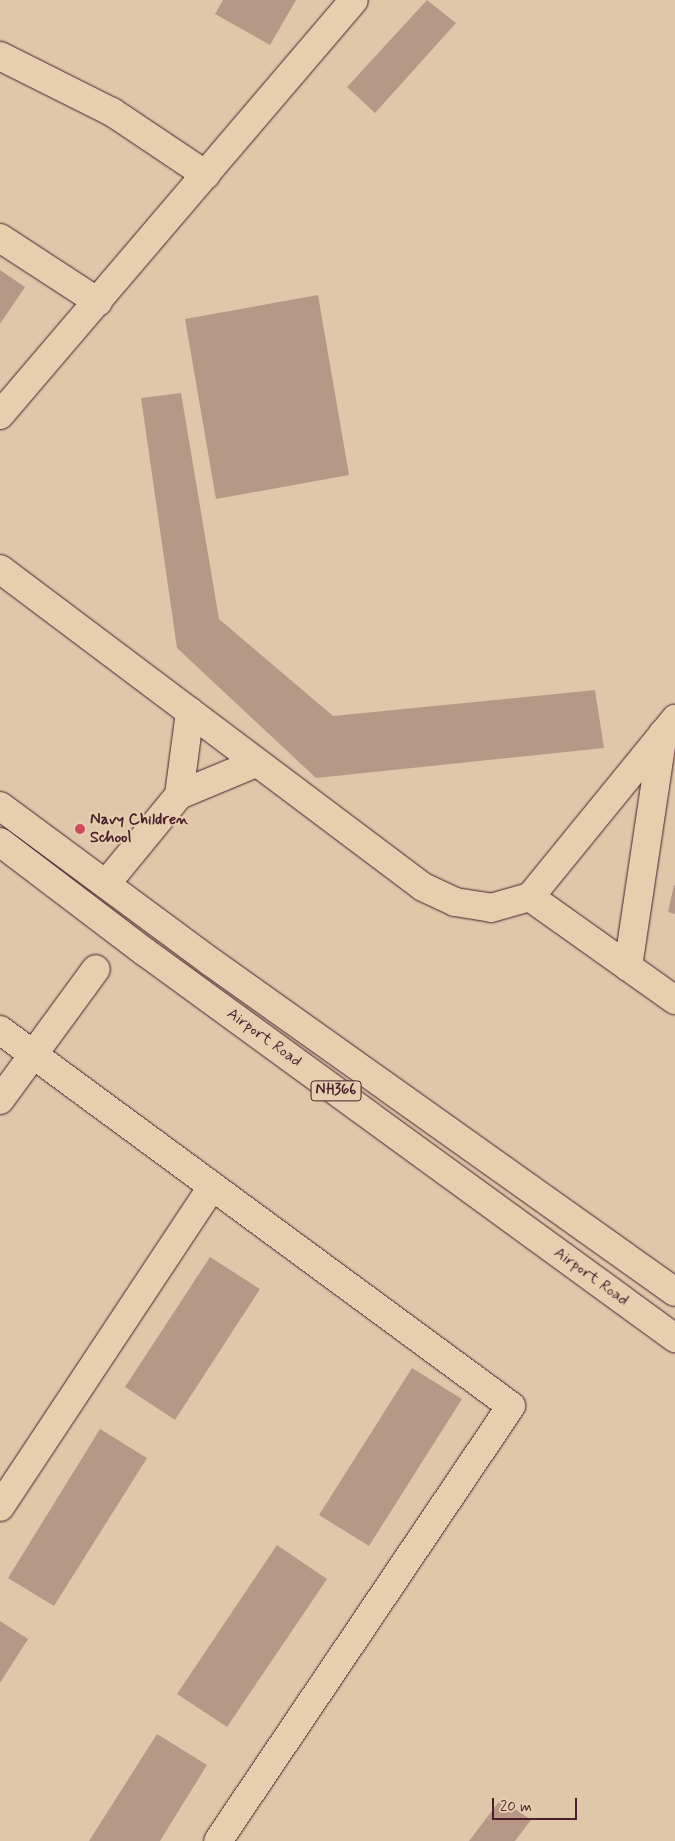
<!DOCTYPE html>
<html>
<head>
<meta charset="utf-8">
<style>
  body { margin:0 }
  #map { position:relative; width:675px; height:1841px; overflow:hidden; background:#e1c7aa; font-family:Mynerve,sans-serif }
  div>[style] { position:absolute }
  .building>* { inset:0; background:#b79887 }
  .roads { filter:drop-shadow(0 0 1px #4a1f2b) drop-shadow(0 0 1px #4a1f2b) }
  .minor>* { height:28px; margin:-14px; padding:0 14px; transform-origin:14px; border-radius:14px; background:#e7ceaf }
  .trunk>* { height:28px; margin:-14px; padding:0 14px; transform-origin:14px; border-radius:14px; background:#e7ceaf }
  .dots>* { width:14px; height:14px; translate:-50% -50%; box-sizing:border-box; border:2px solid #e7ceaf; border-radius:50% }
  span { translate:-50% -50%; white-space:nowrap; text-align:center; line-height:1.15; -webkit-text-stroke:4px #e7ceaf; paint-order:stroke }
  .shield-label span { padding:1px 4px; background:#e7ceaf; border:1px solid; border-radius:4px; -webkit-text-stroke-width:0 }
  .shield-label { font-size:15px; color:#4a1f2b; font-weight:700 }
  .poi-label { font-size:16px; color:#4a1f2b; font-weight:700 }
  .left { translate:0 -50%; text-align:left }
  .street-label { font-size:16px; color:#4a1f2b }
  .scale { position:absolute; left:492px; top:1798px; width:85px; height:22px; box-sizing:border-box; border:2px solid #4a1f2b; border-top:0; padding-left:6px; font-size:15px; line-height:18px; white-space:nowrap; color:#4a1f2b; -webkit-text-stroke:4px #e7ceaf; paint-order:stroke }
</style>
</head>
<body>
<div id="map">
  <div class="building">
    <i style="clip-path:polygon(223px 0,296px 0,270px 45px,215px 14px)"></i>
    <i style="clip-path:polygon(427px 0,456px 23px,375px 113px,347px 87px)"></i>
    <i style="clip-path:polygon(0 270px,25px 287px,0 324px)"></i>
    <i style="clip-path:polygon(318px 295px,349px 475px,216px 499px,185px 319px)"></i>
    <i style="clip-path:polygon(181px 393px,219px 619px,333px 716px,595px 690px,604px 748px,316px 778px,177px 648px,141px 398px)"></i>
    <i style="clip-path:polygon(674px 885px,675px 885px,675px 914px,668px 912px)"></i>
    <i style="clip-path:polygon(210px 1257px,260px 1289px,175px 1420px,125px 1387px)"></i>
    <i style="clip-path:polygon(412px 1368px,462px 1399px,369px 1546px,319px 1515px)"></i>
    <i style="clip-path:polygon(100px 1429px,147px 1458px,54px 1606px,8px 1578px)"></i>
    <i style="clip-path:polygon(277px 1545px,327px 1579px,227px 1727px,177px 1694px)"></i>
    <i style="clip-path:polygon(0 1621px,28px 1639px,0 1683px)"></i>
    <i style="clip-path:polygon(157px 1734px,207px 1765px,160px 1841px,89px 1841px)"></i>
    <i style="clip-path:polygon(501px 1799px,531px 1820px,515px 1841px,469px 1841px)"></i>
  </div>
  <div class="roads">
    <div class="minor">
      <i style="left:0;top:56px;width:125px;rotate:26.6deg"></i>
      <i style="left:112px;top:112px;width:113px;rotate:33.8deg"></i>
      <i style="left:0;top:238px;width:117px;rotate:33.1deg"></i>
      <i style="left:0;top:415px;width:545px;rotate:-49.54deg"></i>
      <i style="left:0;top:569px;width:529px;rotate:36.93deg"></i>
      <i style="left:423px;top:887px;width:35px;rotate:25deg"></i>
      <i style="left:455px;top:902px;width:36px;rotate:9deg"></i>
      <i style="left:491px;top:908px;width:41px;rotate:-15.8deg"></i>
      <i style="left:530px;top:897px;width:230px;rotate:-50.8deg"></i>
      <i style="left:179px;top:795px;width:84px;rotate:-82.5deg"></i>
      <i style="left:106px;top:884px;width:115px;rotate:-50.6deg"></i>
      <i style="left:179px;top:795px;width:83px;rotate:-22.6deg"></i>
      <i style="left:530px;top:897px;width:178px;rotate:35.4deg"></i>
      <i style="left:628px;top:967px;width:236px;rotate:-81.5deg"></i>
      <i style="left:0;top:1030px;width:634px;rotate:36.35deg"></i>
      <i style="left:511px;top:1406px;width:524px;rotate:123.96deg"></i>
      <i style="left:0;top:1100px;width:162px;rotate:-53.8deg"></i>
      <i style="left:0;top:1507px;width:384px;rotate:-56.5deg"></i>
    </div>
    <div class="trunk">
      <i style="left:0;top:806px;width:262px;rotate:36.5deg"></i>
      <i style="left:211px;top:962px;width:569px;rotate:35.42deg"></i>
      <i style="left:0;top:842px;width:182px;rotate:37.2deg"></i>
      <i style="left:145px;top:952px;width:656px;rotate:36.07deg"></i>
    </div>
  </div>
  <div class="dots">
    <i style="left:80px;top:829px;background:#d1495b"></i>
  </div>
  <div class="shield-label">
    <span style="left:336px;top:1091px">NH366</span>
  </div>
  <div class="poi-label">
    <span class="left" style="left:90px;top:829px">Navy Children<br>School</span>
  </div>
  <div class="street-label">
    <span style="left:264px;top:1038px;rotate:36deg">Airport Road</span>
    <span style="left:591px;top:1277px;rotate:36deg">Airport Road</span>
  </div>
  <div class="scale">20 m</div>
</div>
</body>
</html>
